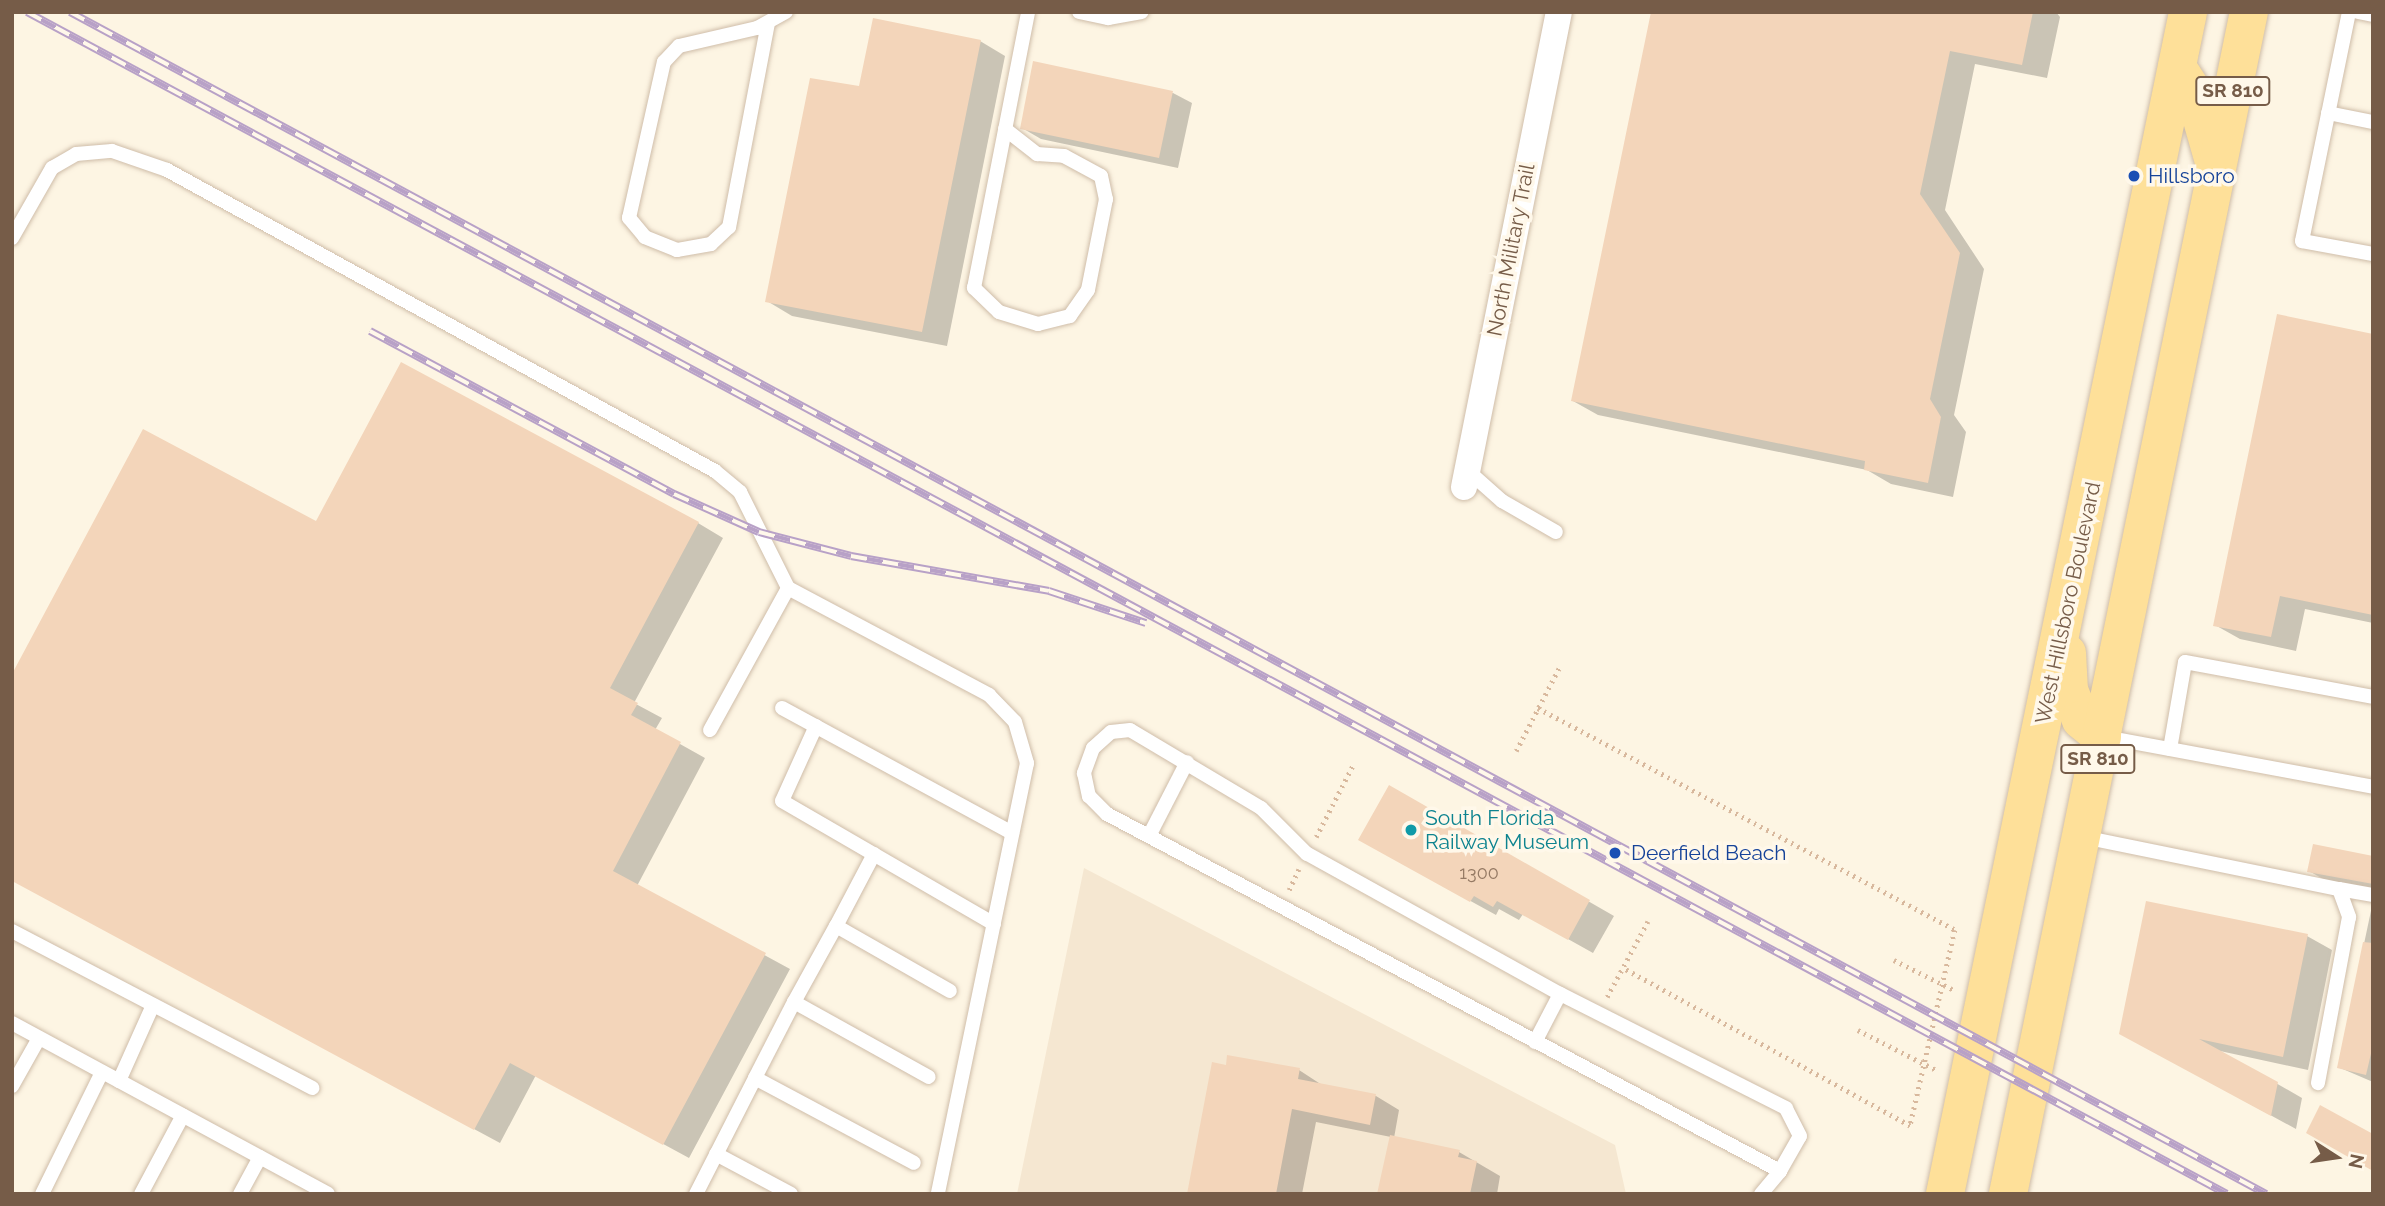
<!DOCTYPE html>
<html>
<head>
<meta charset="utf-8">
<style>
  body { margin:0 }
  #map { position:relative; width:2385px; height:1206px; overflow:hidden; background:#fdf5e3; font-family:Raleway,sans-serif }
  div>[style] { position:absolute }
  .residential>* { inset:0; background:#f5e7d1 }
  .shadow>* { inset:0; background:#0003 }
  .building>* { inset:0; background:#f3d5ba }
  .path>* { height:4.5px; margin-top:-2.25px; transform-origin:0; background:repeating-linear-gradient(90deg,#d8b89d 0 2px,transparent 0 7px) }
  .roads { filter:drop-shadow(0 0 2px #cfbda9) drop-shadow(0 0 2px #cfbda9) }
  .service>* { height:14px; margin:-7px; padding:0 7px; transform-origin:7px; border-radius:7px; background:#fff }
  .minor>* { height:26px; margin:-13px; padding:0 13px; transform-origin:13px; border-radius:13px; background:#fff }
  .primary>* { height:38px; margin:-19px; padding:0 19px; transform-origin:19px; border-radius:19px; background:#fee099 }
  .rail>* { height:8px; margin-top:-4px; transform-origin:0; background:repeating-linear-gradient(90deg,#fff8ea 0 16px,#b8a1c7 0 32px); box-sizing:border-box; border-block:2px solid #b8a1c7 }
  .dots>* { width:19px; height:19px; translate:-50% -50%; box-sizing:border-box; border:4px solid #fff8ea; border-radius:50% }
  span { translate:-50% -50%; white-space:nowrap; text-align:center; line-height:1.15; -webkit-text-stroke:7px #fff8ea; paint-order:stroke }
  .number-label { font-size:18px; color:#957a64 }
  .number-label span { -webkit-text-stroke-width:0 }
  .shield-label span { padding:2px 5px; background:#fff8ea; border:2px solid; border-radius:5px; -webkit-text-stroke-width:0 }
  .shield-label { font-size:19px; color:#765c48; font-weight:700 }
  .transit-label { font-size:21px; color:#164399 }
  .left { translate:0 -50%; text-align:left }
  .street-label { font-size:21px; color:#765c48 }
  .culture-label { font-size:21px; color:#0d838f }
  .frame { position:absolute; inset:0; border:14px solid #765c48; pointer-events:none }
  .north { position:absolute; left:2301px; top:1122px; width:70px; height:70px; -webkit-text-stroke:5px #fff8ea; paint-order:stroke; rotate:102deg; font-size:19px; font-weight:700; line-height:28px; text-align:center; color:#765c48 }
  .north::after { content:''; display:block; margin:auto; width:24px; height:32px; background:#765c48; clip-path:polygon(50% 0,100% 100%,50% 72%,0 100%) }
</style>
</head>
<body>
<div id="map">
  <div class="residential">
    <i style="clip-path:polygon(1084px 868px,1615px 1145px,1626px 1194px,1017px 1194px)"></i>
  </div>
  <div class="shadow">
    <i style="clip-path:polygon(1652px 12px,2056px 12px,2060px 17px,2047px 78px,1975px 64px,1945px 210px,1984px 269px,1954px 415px,1966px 432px,1953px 497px,1891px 484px,1867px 470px,1598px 415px,1573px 401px)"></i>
    <i style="clip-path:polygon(980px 41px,1005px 56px,947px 346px,792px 316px,767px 301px,860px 88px)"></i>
    <i style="clip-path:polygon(1173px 93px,1192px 103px,1178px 168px,1041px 139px,1022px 128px)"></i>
    <i style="clip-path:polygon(2373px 336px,2373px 623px,2305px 609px,2296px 651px,2240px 639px,2215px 625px)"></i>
    <i style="clip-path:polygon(698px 523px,723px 538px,634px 703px,662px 718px,655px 730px,705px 758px,637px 886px,790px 969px,689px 1158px,536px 1075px,500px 1143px,12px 880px,317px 524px)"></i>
    <i style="clip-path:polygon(1390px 787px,1614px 916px,1593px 953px,1523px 914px,1519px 920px,1499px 909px,1496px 915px,1385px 854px)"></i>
    <i style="clip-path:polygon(2373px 858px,2373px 890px,2328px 882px,2309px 871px)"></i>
    <i style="clip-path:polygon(2372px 906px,2373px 906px,2373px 1082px,2338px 1067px)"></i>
    <i style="clip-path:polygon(2307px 936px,2332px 950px,2308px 1070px,2220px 1051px,2302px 1098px,2296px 1129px,2146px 1047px)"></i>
    <i style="clip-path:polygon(1299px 1070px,1322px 1085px,1376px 1096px,1399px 1110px,1394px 1138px,1459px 1152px,1500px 1176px,1497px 1194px,1378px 1194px,1391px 1137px,1316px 1122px,1302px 1194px,1191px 1194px)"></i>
  </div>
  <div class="building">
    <i style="clip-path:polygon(1651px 12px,2033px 12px,2022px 65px,1950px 51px,1920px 194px,1960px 253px,1930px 399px,1941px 417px,1928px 483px,1864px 470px,1865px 461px,1571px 401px)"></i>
    <i style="clip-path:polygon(873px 18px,981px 40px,922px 332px,765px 302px,810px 78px,859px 86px)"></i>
    <i style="clip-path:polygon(1033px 61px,1173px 91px,1159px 158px,1020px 129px)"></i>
    <i style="clip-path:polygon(2277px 314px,2373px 334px,2373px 615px,2280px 596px,2271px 637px,2213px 626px)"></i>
    <i style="clip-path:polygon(401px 362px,699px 522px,610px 688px,638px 703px,631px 715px,681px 742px,613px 871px,766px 953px,663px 1145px,510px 1063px,474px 1130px,12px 881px,12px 674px,143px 429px,316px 521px)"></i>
    <i style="clip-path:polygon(1389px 785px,1590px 900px,1568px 940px,1497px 901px,1493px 907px,1474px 896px,1470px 902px,1358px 840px)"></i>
    <i style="clip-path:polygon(2313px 844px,2373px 856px,2373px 884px,2307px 872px)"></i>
    <i style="clip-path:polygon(2146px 901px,2308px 934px,2283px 1057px,2199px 1039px,2278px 1082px,2271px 1116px,2119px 1034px)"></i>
    <i style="clip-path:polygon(2363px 942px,2373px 943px,2373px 1045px,2366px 1075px,2337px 1068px)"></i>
    <i style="clip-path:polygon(1227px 1055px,1300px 1068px,1298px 1079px,1376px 1094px,1370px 1125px,1292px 1109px,1276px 1194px,1187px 1194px,1212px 1062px,1226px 1065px)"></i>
    <i style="clip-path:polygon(2320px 1105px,2373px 1134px,2373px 1171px,2306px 1133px)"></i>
    <i style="clip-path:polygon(1390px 1135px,1460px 1150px,1458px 1157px,1477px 1161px,1470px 1194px,1377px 1194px)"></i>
  </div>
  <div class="path">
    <i style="left:1538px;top:708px;width:472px;rotate:28deg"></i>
    <i style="left:1955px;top:930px;width:201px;rotate:102.9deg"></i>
    <i style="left:1910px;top:1126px;width:328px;rotate:-151.2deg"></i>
    <i style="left:1516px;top:751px;width:96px;rotate:-62.6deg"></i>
    <i style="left:1316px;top:837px;width:83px;rotate:-62.8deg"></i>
    <i style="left:1289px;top:890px;width:23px;rotate:-65deg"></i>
    <i style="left:1894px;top:960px;width:69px;rotate:26.6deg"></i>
    <i style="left:1607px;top:997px;width:86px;rotate:-61.7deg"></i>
    <i style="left:1858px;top:1030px;width:90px;rotate:27.1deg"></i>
  </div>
  <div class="roads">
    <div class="service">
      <i style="left:1079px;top:12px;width:30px;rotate:12deg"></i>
      <i style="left:1108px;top:18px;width:34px;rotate:-10deg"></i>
      <i style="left:2349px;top:12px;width:234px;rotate:101.6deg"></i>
      <i style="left:2302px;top:241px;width:72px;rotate:10.4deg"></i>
      <i style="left:2358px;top:12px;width:15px;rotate:11deg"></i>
      <i style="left:768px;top:23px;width:208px;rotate:100.8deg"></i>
      <i style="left:729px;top:227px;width:25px;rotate:137deg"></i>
      <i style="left:711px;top:244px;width:35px;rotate:170deg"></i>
      <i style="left:677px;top:250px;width:35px;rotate:-158deg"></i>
      <i style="left:645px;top:237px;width:25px;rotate:-130deg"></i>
      <i style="left:629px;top:218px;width:160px;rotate:-77.4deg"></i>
      <i style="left:664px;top:62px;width:22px;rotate:-47deg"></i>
      <i style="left:679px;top:46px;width:80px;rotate:-13deg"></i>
      <i style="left:757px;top:28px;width:33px;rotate:-29deg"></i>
      <i style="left:2328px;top:113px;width:46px;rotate:11.3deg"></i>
      <i style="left:1005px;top:129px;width:41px;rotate:38deg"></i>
      <i style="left:1037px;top:154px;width:27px;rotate:4deg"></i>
      <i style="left:1064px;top:156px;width:42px;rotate:28.4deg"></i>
      <i style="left:1101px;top:176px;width:24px;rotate:78deg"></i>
      <i style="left:1106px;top:199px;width:93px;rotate:101.2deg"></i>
      <i style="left:1088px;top:290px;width:32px;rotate:125deg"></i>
      <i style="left:1070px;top:316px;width:33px;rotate:166deg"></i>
      <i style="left:1038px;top:324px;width:41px;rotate:-162.9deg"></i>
      <i style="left:999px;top:312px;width:35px;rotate:-136deg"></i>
      <i style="left:974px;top:288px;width:281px;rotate:-78.9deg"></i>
      <i style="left:12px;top:238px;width:81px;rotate:-60.3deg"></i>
      <i style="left:52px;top:168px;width:28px;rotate:-30deg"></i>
      <i style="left:76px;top:154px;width:36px;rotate:-5deg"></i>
      <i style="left:112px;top:151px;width:58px;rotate:19.1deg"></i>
      <i style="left:167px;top:170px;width:625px;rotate:28.78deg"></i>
      <i style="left:715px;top:471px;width:33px;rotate:40deg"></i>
      <i style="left:740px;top:492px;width:107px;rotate:63.4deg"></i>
      <i style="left:1467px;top:470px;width:47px;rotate:41.5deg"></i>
      <i style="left:1502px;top:501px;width:62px;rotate:29.9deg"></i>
      <i style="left:782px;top:708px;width:262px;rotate:28.5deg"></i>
      <i style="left:816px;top:726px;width:82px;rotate:114.4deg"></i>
      <i style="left:782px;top:801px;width:245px;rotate:30.1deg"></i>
      <i style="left:710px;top:730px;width:162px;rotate:-61.2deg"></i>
      <i style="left:788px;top:588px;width:228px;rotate:28deg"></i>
      <i style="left:989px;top:695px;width:37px;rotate:46deg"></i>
      <i style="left:1015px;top:722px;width:43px;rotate:73.7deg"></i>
      <i style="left:1027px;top:763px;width:440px;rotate:101.7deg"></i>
      <i style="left:2104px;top:737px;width:274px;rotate:10.5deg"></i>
      <i style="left:2170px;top:749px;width:88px;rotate:-80.2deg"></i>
      <i style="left:2185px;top:662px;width:191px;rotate:10.5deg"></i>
      <i style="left:1149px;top:836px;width:83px;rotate:-62.8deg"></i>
      <i style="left:2083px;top:837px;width:261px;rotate:11.5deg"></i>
      <i style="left:2339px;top:889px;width:30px;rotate:70deg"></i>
      <i style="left:2349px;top:917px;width:169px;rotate:100.6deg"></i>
      <i style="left:874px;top:854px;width:81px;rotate:117.8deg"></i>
      <i style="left:836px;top:926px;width:131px;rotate:29.7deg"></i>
      <i style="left:2339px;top:889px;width:35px;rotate:10deg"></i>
      <i style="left:836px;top:926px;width:87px;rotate:118.9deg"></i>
      <i style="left:794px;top:1002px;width:154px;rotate:29.1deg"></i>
      <i style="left:12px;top:931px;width:339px;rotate:27.6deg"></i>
      <i style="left:794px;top:1002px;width:85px;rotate:117.2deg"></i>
      <i style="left:755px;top:1078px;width:180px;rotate:28.1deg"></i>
      <i style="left:12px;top:1023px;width:359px;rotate:28.4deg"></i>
      <i style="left:1535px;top:1042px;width:54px;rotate:-62.5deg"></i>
      <i style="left:119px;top:1081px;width:83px;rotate:-65.9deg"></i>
      <i style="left:12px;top:1086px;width:55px;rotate:-60.6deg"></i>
      <i style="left:716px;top:1154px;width:85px;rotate:28.1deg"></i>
      <i style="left:42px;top:1194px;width:136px;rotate:-63.8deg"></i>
      <i style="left:141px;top:1194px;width:89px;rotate:-62deg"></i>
      <i style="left:240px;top:1194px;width:42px;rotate:-61.6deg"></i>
      <i style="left:696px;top:1194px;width:130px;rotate:-63deg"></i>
      <i style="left:1761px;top:1194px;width:30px;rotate:-50deg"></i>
      <i style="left:1780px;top:1171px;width:40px;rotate:-60.3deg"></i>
      <i style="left:1800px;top:1136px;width:31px;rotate:-117deg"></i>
      <i style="left:1786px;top:1108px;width:253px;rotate:-153.2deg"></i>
      <i style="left:1560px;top:994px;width:289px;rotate:-151deg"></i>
      <i style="left:1307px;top:854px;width:65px;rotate:-135deg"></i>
      <i style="left:1261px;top:808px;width:152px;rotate:-149.2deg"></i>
      <i style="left:1130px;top:730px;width:19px;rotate:174deg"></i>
      <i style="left:1111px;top:732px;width:24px;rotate:138deg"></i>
      <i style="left:1093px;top:748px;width:27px;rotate:110deg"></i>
      <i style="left:1084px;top:773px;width:24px;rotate:78deg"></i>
      <i style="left:1089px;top:796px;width:25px;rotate:45deg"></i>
      <i style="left:1107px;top:814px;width:762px;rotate:27.94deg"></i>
    </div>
    <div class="minor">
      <i style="left:1464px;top:487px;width:484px;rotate:-78.7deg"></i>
    </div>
    <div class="primary">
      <i style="left:2177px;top:67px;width:33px;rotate:57deg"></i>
      <i style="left:2195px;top:95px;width:73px;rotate:74.1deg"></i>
      <i style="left:2067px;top:653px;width:37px;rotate:87deg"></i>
      <i style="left:2069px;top:690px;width:32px;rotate:68deg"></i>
      <i style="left:2081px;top:720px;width:27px;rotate:39deg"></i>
      <i style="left:1945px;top:1194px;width:1207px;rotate:-78.38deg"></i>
      <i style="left:2008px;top:1194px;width:1206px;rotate:-78.48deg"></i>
    </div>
  </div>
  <div class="rail">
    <i style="left:27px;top:12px;width:2497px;rotate:28.25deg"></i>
    <i style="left:70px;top:12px;width:2494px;rotate:28.29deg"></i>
    <i style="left:370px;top:331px;width:345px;rotate:28.2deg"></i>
    <i style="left:674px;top:494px;width:93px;rotate:24.1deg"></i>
    <i style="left:759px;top:532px;width:95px;rotate:14.6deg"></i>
    <i style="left:851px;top:556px;width:201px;rotate:10deg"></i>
    <i style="left:1049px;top:591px;width:102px;rotate:18.3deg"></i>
  </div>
  <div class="dots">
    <i style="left:2134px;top:176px;background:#1a4fb4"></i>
    <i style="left:1411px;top:830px;background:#0f9aa8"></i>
    <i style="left:1615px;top:853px;background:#1a4fb4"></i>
  </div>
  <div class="number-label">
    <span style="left:1479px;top:873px">1300</span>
  </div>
  <div class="shield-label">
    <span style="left:2233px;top:91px">SR 810</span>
    <span style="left:2098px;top:759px">SR 810</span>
  </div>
  <div class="transit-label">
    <span class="left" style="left:2148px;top:176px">Hillsboro</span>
    <span class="left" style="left:1631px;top:853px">Deerfield Beach</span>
  </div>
  <div class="street-label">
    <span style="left:1511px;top:250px;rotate:-79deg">North Military Trail</span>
    <span style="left:2068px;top:603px;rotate:-78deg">West Hillsboro Boulevard</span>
  </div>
  <div class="culture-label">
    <span class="left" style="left:1425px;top:830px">South Florida<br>Railway Museum</span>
  </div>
  <div class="frame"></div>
  <div class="north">N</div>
</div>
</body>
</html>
